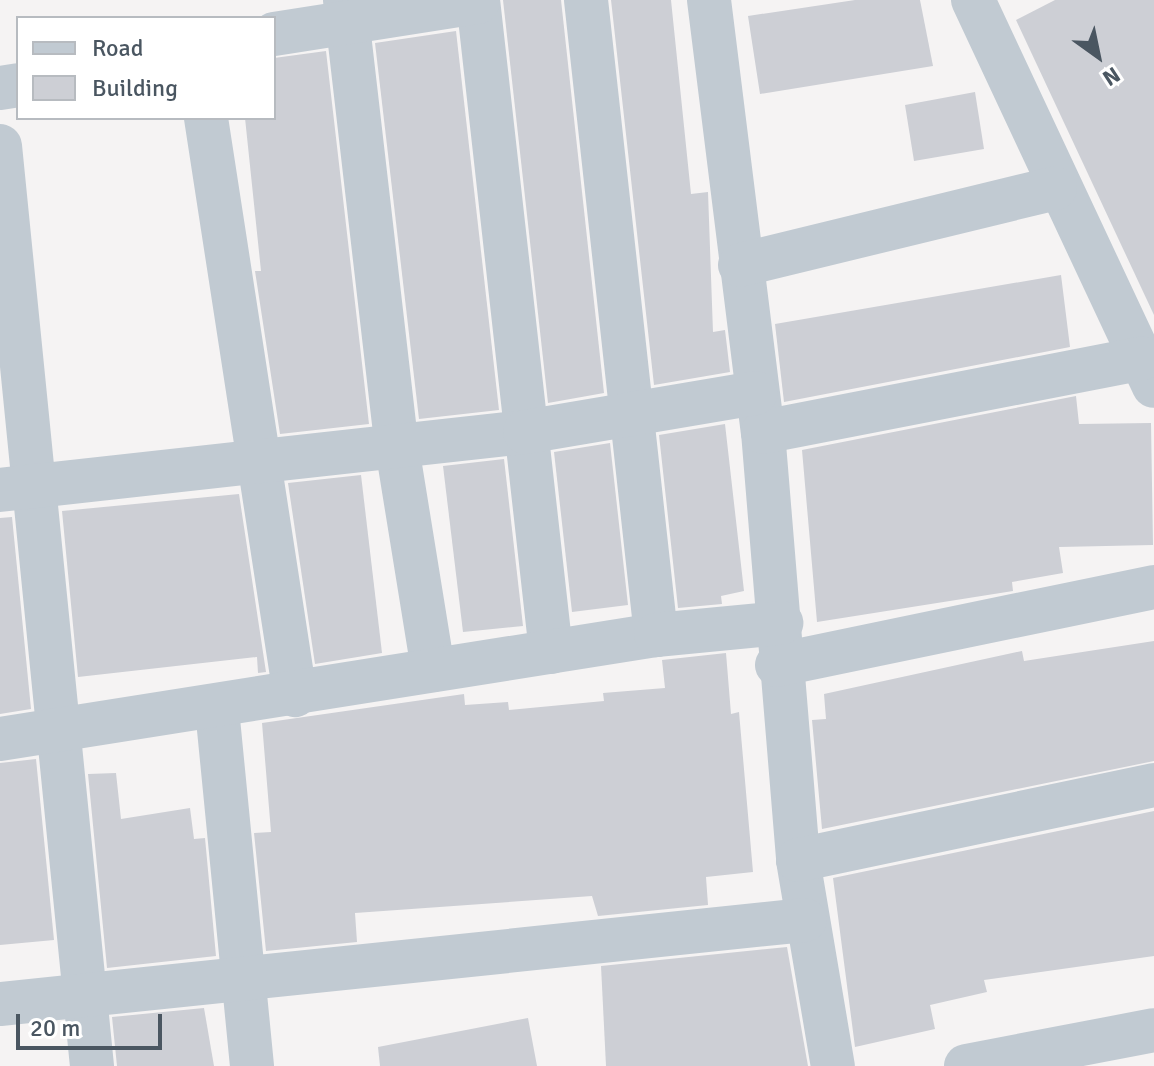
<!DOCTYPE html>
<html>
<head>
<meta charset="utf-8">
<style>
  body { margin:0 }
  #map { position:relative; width:1154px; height:1066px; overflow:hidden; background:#f5f3f3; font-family:Signika,sans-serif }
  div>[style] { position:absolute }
  .building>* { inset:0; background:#cdcfd5 }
  .minor>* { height:44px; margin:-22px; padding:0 22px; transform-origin:22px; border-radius:22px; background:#c1cad2 }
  span { translate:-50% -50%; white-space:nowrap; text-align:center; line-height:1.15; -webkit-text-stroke:7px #fff; paint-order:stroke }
  .legend { position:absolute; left:16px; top:16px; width:260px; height:104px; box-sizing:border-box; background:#fff; border:2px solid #b7bbc0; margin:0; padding:10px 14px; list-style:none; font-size:24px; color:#4a5661 }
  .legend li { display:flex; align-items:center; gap:16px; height:40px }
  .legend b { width:40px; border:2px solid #b7bbc0 }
  .north { position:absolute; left:1058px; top:16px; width:80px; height:80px; -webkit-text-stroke:6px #fff; paint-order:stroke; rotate:147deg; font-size:22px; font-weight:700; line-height:32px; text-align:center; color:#4a5661 }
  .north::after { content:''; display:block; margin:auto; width:28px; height:36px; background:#4a5661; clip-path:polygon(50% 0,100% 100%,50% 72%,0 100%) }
  .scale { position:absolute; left:16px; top:1014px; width:146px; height:36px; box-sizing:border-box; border:4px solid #4a5661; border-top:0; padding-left:10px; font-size:24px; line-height:28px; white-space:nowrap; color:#4a5661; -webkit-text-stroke:6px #fff; paint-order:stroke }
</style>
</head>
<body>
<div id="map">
  <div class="building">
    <i style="clip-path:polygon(503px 0,561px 0,604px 393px,548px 403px)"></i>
    <i style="clip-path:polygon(611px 0,671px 0,691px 194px,708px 192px,713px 332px,725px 330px,730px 372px,654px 385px)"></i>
    <i style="clip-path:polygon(855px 0,920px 0,933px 66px,760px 94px,748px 16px)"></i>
    <i style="clip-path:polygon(1055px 0,1154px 0,1154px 315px,1016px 20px)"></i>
    <i style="clip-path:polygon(456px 31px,499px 410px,419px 419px,375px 43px)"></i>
    <i style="clip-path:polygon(326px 51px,369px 424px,280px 434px,255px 271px,261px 271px,245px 118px,274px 118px,274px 58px)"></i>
    <i style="clip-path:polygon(975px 92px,984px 149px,914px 161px,905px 105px)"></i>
    <i style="clip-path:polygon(1061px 275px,1070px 347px,784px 402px,775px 324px)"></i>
    <i style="clip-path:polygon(1076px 396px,1079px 424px,1151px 423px,1153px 545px,1059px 547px,1063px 573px,1012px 582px,1013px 591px,817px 622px,802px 450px)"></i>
    <i style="clip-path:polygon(725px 424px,744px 591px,721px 596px,722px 604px,678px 608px,659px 435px)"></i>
    <i style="clip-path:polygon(610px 443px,628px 605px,572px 612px,554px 452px)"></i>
    <i style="clip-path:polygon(504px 459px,523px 626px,463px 632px,443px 466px)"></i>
    <i style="clip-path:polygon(361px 475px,382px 653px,315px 664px,288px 483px)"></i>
    <i style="clip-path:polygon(239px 494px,266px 672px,258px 673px,257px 657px,78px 677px,62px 511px)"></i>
    <i style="clip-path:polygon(12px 517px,31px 709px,0 714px,0 518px)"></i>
    <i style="clip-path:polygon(1154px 641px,1154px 761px,822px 829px,812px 720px,826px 719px,824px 694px,1022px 651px,1024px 661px)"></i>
    <i style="clip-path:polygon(726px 653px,731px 714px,739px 712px,753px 872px,706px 877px,708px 905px,598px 916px,592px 896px,355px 913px,357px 942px,266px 951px,254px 833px,271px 832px,262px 723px,464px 694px,465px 705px,508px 702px,509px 710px,604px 701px,603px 693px,665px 688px,662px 660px)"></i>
    <i style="clip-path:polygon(36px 759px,54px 940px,0 945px,0 763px)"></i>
    <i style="clip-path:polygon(116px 773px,121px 819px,190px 808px,194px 839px,205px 838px,216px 956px,107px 968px,88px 774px)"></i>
    <i style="clip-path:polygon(1154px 811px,1154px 956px,984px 980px,987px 992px,930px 1005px,935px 1029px,855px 1047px,833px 878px)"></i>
    <i style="clip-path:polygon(787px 947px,808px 1066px,606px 1066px,601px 966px)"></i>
    <i style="clip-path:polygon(204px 1008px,214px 1066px,117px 1066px,112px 1017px)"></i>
    <i style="clip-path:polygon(528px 1018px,537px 1066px,380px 1066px,378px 1047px)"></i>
  </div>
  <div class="minor">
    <i style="left:345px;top:0;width:450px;rotate:83.4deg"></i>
    <i style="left:397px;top:447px;width:226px;rotate:80.8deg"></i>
    <i style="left:478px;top:0;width:656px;rotate:83.61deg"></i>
    <i style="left:586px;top:0;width:639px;rotate:83.71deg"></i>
    <i style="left:709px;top:0;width:435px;rotate:82.9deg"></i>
    <i style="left:763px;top:432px;width:429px;rotate:85.3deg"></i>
    <i style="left:798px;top:860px;width:209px;rotate:80.4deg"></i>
    <i style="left:973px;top:0;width:426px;rotate:64.9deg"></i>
    <i style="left:274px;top:34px;width:206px;rotate:-8.9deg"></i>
    <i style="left:0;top:88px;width:18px;rotate:-9deg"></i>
    <i style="left:206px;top:118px;width:584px;rotate:81.23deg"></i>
    <i style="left:0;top:146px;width:925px;rotate:84.29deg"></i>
    <i style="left:740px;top:265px;width:324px;rotate:-13.7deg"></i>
    <i style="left:763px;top:432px;width:386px;rotate:-11deg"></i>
    <i style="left:0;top:490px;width:528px;rotate:-6.3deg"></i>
    <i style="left:525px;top:432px;width:234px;rotate:-9.6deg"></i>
    <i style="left:777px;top:665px;width:385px;rotate:-11.7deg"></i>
    <i style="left:217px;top:709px;width:359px;rotate:84.4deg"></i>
    <i style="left:0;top:739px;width:664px;rotate:-9.01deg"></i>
    <i style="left:656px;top:635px;width:126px;rotate:-5.5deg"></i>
    <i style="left:798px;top:860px;width:364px;rotate:-11.9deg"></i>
    <i style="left:0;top:1004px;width:809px;rotate:-5.96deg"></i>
    <i style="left:966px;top:1066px;width:191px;rotate:-10.8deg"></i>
  </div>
  <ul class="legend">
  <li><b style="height:10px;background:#c1cad2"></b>Road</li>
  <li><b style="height:22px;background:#cdcfd5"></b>Building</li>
  </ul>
  <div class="north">N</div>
  <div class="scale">20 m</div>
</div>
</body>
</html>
